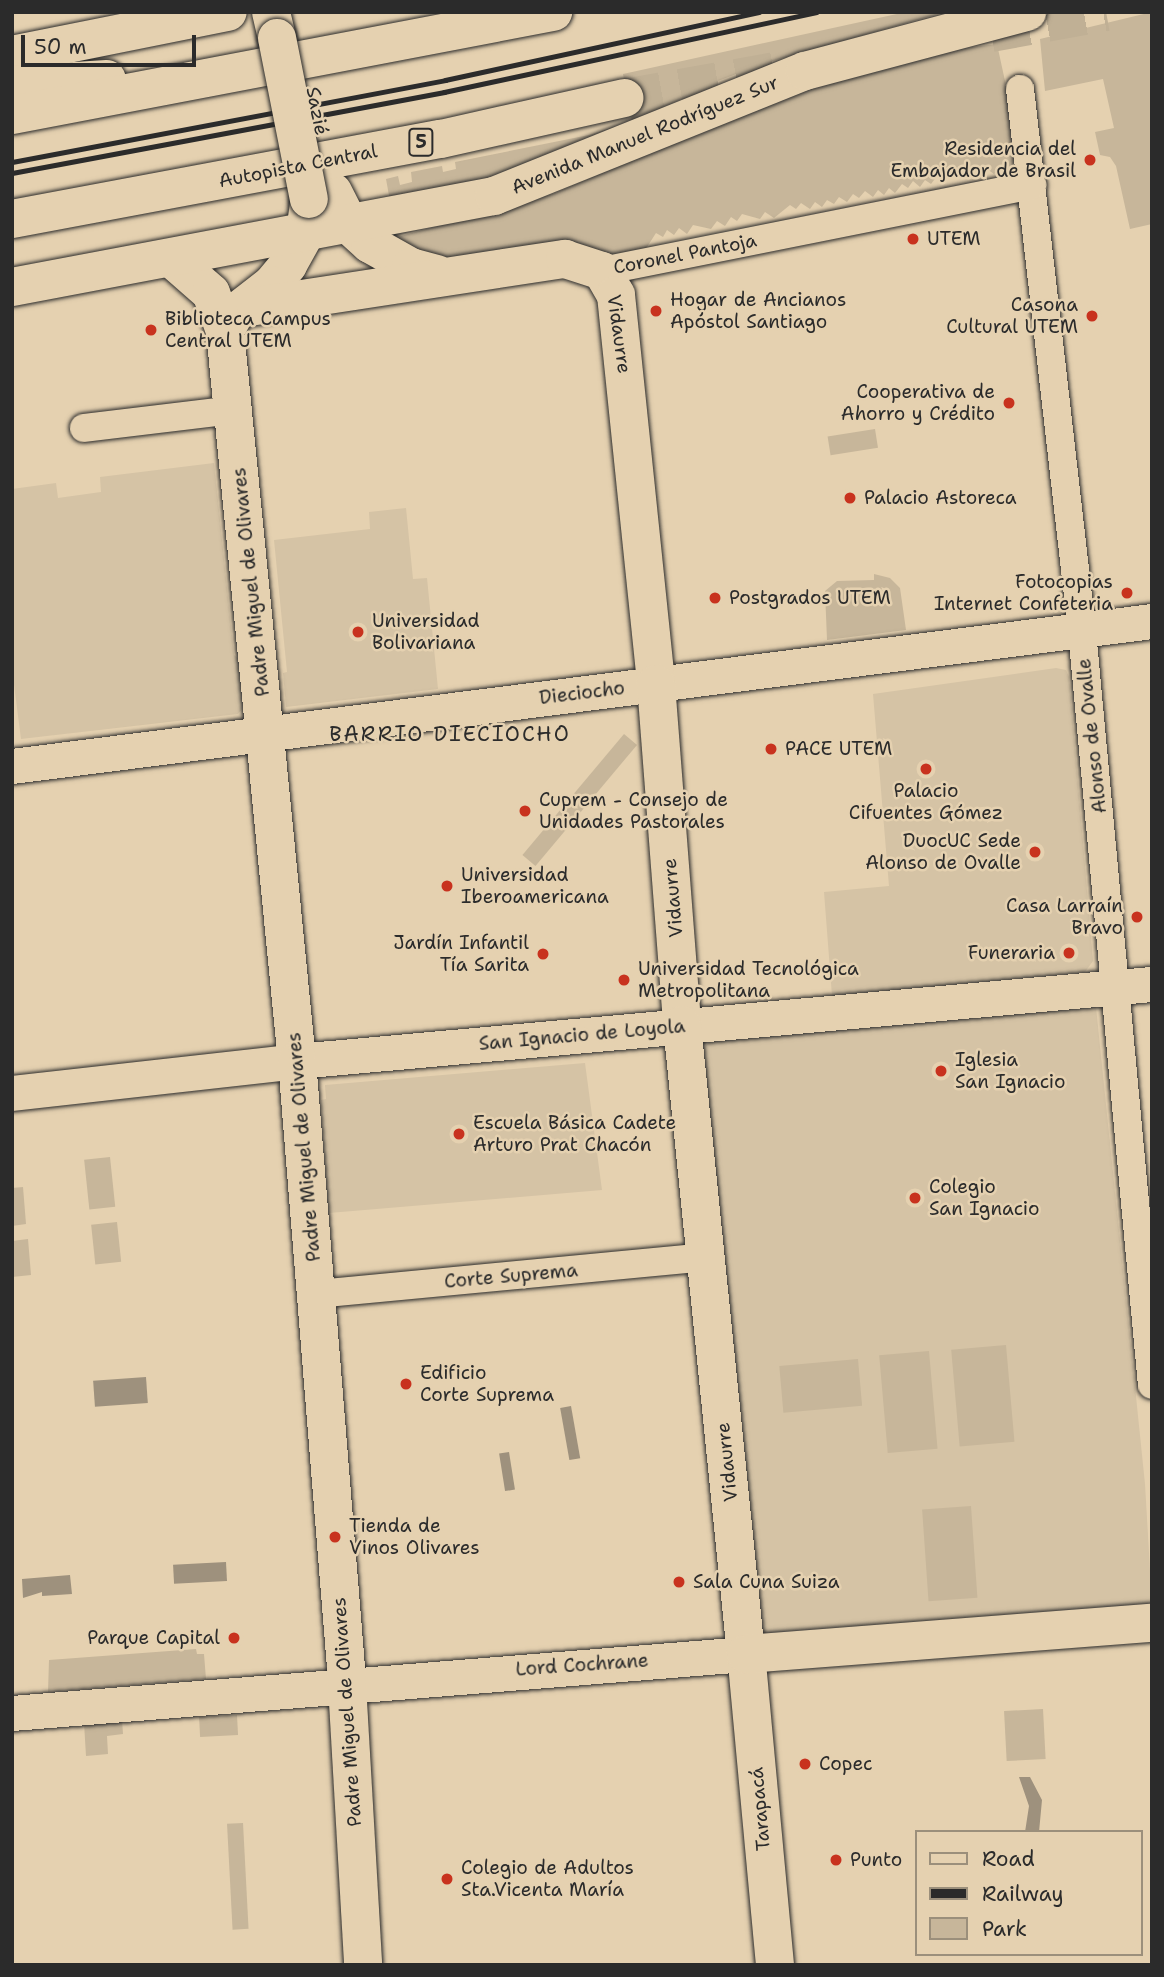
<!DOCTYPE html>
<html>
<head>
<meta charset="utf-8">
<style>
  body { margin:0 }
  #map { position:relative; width:1164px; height:1977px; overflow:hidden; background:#e5d1b0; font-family:"Shantell Sans",sans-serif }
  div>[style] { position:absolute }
  .built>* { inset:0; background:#d5c3a5 }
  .green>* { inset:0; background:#c7b69a; transform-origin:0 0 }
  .water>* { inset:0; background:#9e917d; transform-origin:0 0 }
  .motorway-tunnel>* { height:38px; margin-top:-19px; transform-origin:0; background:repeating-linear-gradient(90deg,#c0b095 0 38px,transparent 0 57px) }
  .roads { filter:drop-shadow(0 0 2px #2b2b2b) drop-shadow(0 0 2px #2b2b2b) }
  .minor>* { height:28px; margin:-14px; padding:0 14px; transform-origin:14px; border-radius:14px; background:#e5d1b0 }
  .tertiary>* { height:35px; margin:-17.5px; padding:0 17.5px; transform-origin:17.5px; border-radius:17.5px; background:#e5d1b0 }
  .secondary>* { height:38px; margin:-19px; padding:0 19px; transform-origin:19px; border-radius:19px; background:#e5d1b0 }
  .primary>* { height:38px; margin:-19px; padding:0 19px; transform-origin:19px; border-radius:19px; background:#e5d1b0 }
  .motorway>* { height:38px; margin:-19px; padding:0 19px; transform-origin:19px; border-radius:19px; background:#e5d1b0 }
  .rail>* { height:5px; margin:-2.5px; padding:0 2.5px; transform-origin:2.5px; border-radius:2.5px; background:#2b2b2b }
  .bridges { filter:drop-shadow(0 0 2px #2b2b2b) drop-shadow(0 0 2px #2b2b2b) }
  .secondary-bridge>* { height:38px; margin:-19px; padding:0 19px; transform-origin:19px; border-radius:19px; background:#e5d1b0 }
  .dots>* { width:19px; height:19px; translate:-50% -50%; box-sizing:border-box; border:4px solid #e5d1b0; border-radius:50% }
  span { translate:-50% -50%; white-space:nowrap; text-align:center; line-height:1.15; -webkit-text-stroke:5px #e5d1b0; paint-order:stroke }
  .shield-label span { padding:2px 5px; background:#e5d1b0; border:2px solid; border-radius:5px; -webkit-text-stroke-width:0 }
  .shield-label { font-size:18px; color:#2b2b2b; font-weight:700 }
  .street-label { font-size:19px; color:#2b2b2b }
  .poi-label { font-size:19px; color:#2b2b2b }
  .right { translate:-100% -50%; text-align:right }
  .left { translate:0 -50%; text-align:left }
  .neighbourhood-label { font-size:21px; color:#2b2b2b; letter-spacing:2px }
  .frame { position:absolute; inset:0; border:14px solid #2b2b2b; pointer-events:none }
  .legend { position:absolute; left:915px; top:1830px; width:228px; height:126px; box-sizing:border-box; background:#e5d1b0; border:2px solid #9b8f7b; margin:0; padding:9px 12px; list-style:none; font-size:21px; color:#2b2b2b }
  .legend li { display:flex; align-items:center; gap:14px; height:35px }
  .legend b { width:35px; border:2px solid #9b8f7b }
  .scale { position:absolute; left:21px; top:35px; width:175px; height:32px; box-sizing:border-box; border:4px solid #2b2b2b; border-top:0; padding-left:9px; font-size:21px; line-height:24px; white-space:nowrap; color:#2b2b2b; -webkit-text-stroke:5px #e5d1b0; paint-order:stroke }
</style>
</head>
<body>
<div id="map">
  <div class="built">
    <div style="clip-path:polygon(214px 463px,234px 655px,241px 660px,246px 704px,238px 714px,21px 739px,12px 669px,12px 489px,56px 483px,58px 498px,101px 492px,100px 477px)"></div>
    <div style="clip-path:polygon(406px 508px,413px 579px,427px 578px,438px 689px,286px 707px,283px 673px,287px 672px,274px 540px,370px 529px,369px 512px)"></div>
    <div style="clip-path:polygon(1056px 668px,1066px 670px,1069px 677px,1093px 961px,1085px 972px,832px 996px,824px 892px,889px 886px,873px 694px)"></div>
    <div style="clip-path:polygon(1096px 1007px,1145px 1484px,1152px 1604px,771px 1637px,758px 1629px,699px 1053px,709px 1042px)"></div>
    <div style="clip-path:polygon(585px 1063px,602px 1190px,329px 1213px,321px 1100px,326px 1099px,325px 1085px)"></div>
  </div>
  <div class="green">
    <div style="clip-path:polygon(906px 12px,945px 12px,762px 64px,718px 81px,697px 92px,633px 121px,513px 172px,390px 201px,386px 179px,398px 176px,400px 185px,412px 182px,411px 172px,442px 166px,443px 172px,456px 169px,455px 162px,589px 135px,632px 121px,623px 74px)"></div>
    <div style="clip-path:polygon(1152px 12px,1152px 224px,1130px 229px,1116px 166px,1110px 157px,1100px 155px,1095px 132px,1114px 128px,1103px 79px,1045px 91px,1040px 39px)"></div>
    <div style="clip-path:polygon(997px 44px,1013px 118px,1016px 178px,999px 179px,1005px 171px,1000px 167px,994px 174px,987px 169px,981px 176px,974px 171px,969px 178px,962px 172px,956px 178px,950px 174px,944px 181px,937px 176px,931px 184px,925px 180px,920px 187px,913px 181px,908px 188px,902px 184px,895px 193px,889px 188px,884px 195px,878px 190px,873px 197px,865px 191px,859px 198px,853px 194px,847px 202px,839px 197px,834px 204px,827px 200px,822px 207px,815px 202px,810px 209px,801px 203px,796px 209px,790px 205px,774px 218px,765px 212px,760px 219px,742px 214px,737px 221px,731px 217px,725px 226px,717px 221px,711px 229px,693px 225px,687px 234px,679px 228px,674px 235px,667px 230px,663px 237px,656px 233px,647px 247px,648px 255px,434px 261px,394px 238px,553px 194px,773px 100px,949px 50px)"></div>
    <div style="left:875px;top:429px;width:19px;height:48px;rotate:81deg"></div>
    <div style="clip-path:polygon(874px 574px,890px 578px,900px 588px,906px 630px,827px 640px,825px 591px,837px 581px,874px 580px)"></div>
    <div style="left:624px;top:734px;width:17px;height:158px;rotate:40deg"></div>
    <div style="left:110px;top:1157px;width:50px;height:26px;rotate:84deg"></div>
    <div style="clip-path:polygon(23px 1187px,26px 1224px,12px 1226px,12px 1188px)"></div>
    <div style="left:117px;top:1222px;width:40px;height:26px;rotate:84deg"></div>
    <div style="clip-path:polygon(28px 1239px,31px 1275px,12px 1277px,12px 1241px)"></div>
    <div style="left:1006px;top:1345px;width:97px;height:55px;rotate:85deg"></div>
    <div style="left:929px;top:1351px;width:98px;height:50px;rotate:85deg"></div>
    <div style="left:858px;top:1359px;width:47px;height:79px;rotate:85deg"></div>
    <div style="left:971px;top:1506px;width:92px;height:49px;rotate:86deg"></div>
    <div style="clip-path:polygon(196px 1649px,197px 1654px,204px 1654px,206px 1679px,48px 1692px,49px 1660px)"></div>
    <div style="left:1043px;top:1709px;width:50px;height:39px;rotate:87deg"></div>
    <div style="left:237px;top:1715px;width:20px;height:38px;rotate:87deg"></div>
    <div style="clip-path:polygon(122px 1719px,123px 1734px,107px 1736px,108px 1754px,86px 1756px,84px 1723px)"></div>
    <div style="left:243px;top:1823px;width:106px;height:16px;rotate:87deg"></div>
  </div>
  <div class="water">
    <div style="left:146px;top:1377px;width:26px;height:53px;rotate:86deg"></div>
    <div style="left:571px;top:1406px;width:53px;height:11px;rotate:80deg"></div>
    <div style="left:509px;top:1452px;width:38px;height:10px;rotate:81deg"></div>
    <div style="left:226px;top:1562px;width:19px;height:53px;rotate:87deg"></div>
    <div style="clip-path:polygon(70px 1575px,72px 1594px,42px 1596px,42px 1592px,23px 1598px,22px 1579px)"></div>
    <div style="clip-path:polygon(1019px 1777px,1030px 1777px,1042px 1800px,1039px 1832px,1025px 1832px,1029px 1806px)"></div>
  </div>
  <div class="motorway-tunnel">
    <div style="left:991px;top:33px;width:117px;rotate:-10.3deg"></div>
    <div style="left:624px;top:98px;width:166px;rotate:-10.1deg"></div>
  </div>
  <div class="roads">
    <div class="minor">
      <div style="left:1020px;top:89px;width:546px;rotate:83.47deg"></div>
      <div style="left:1082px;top:631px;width:757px;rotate:84.7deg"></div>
      <div style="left:602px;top:271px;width:439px;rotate:-11.3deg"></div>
      <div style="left:84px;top:428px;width:150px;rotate:-6.9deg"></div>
      <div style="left:316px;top:1294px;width:392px;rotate:-5.4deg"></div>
    </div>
    <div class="tertiary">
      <div style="left:12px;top:766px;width:1149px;rotate:-7.25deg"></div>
      <div style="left:12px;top:1093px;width:287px;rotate:-6.4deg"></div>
      <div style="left:297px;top:1061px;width:858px;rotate:-5.15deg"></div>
      <div style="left:12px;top:1713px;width:736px;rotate:-4.6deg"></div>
    </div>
    <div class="secondary">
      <div style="left:271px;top:12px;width:27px;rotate:77deg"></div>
      <div style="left:333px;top:192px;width:38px;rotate:63deg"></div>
      <div style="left:350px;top:226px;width:27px;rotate:42deg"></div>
      <div style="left:370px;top:244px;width:47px;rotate:29.3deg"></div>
      <div style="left:411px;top:267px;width:27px;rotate:15deg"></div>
      <div style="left:309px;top:204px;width:30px;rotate:98deg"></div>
      <div style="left:305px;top:234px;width:35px;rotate:119deg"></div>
      <div style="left:288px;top:265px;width:26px;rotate:130deg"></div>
      <div style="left:271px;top:285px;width:46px;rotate:142.1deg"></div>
      <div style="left:235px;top:313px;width:21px;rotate:119deg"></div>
      <div style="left:225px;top:331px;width:734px;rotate:84.37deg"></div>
      <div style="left:297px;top:1061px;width:608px;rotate:85.38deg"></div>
      <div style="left:346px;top:1667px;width:298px;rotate:86.7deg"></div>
      <div style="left:243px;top:308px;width:326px;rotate:-8.7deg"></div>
      <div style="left:565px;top:259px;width:39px;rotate:18deg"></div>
      <div style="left:602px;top:271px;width:28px;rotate:60deg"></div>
      <div style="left:616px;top:295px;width:391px;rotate:84.1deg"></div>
      <div style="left:656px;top:684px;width:342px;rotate:85.6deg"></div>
      <div style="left:682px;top:1025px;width:632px;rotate:84.19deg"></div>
    </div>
    <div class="primary">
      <div style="left:12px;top:55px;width:220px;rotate:-11.3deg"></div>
      <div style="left:171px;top:258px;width:53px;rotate:41.2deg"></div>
      <div style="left:211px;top:293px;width:40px;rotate:69.8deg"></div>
      <div style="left:12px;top:287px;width:491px;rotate:-10.7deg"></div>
      <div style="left:494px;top:196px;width:335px;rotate:-21.9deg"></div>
      <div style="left:805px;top:71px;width:230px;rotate:-14.9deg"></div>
      <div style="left:775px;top:1965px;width:312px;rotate:-95.3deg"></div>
      <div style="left:746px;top:1654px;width:407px;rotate:-4.4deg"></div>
    </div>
    <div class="motorway">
      <div style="left:12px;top:85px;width:95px;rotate:-3.6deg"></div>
      <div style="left:12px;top:115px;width:551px;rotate:-10.78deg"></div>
      <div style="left:12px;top:219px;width:436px;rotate:-10.6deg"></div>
      <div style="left:441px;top:139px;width:188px;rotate:-12.6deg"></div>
    </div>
  </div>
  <div class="rail">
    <div style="left:12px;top:162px;width:441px;rotate:-10.7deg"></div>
    <div style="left:445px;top:80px;width:321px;rotate:-12.2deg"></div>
    <div style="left:12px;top:173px;width:440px;rotate:-10.6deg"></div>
    <div style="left:444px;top:92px;width:381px;rotate:-12.1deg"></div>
  </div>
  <div class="bridges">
    <div class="secondary-bridge">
      <div style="left:277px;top:38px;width:164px;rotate:78.8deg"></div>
    </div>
  </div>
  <div class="dots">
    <div style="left:1090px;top:160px;background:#c8321e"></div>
    <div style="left:913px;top:239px;background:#c8321e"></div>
    <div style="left:656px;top:311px;background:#c8321e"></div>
    <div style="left:1092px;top:316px;background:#c8321e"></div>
    <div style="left:151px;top:330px;background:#c8321e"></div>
    <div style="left:1009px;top:403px;background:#c8321e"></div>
    <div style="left:850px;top:498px;background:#c8321e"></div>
    <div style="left:1127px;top:593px;background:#c8321e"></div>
    <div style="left:715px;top:598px;background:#c8321e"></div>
    <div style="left:358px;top:632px;background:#c8321e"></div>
    <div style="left:771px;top:749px;background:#c8321e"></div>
    <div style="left:926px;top:769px;background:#c8321e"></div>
    <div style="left:525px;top:811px;background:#c8321e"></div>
    <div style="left:1035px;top:852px;background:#c8321e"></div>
    <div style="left:447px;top:886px;background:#c8321e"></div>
    <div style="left:1137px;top:917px;background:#c8321e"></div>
    <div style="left:1069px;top:953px;background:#c8321e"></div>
    <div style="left:543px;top:954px;background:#c8321e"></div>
    <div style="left:624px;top:980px;background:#c8321e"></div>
    <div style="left:941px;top:1071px;background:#c8321e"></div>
    <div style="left:459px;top:1134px;background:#c8321e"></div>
    <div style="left:915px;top:1198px;background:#c8321e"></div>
    <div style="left:406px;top:1384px;background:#c8321e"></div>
    <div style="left:335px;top:1537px;background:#c8321e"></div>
    <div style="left:679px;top:1582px;background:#c8321e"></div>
    <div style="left:234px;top:1638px;background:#c8321e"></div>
    <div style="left:805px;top:1764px;background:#c8321e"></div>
    <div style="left:836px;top:1860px;background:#c8321e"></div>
    <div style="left:447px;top:1879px;background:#c8321e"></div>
  </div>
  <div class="shield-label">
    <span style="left:421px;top:142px">5</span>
  </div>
  <div class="street-label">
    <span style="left:317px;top:111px;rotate:79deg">Sazié</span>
    <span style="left:645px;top:135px;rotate:-22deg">Avenida Manuel Rodríguez Sur</span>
    <span style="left:298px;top:166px;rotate:-11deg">Autopista Central</span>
    <span style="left:685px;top:254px;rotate:-11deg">Coronel Pantoja</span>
    <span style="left:619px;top:334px;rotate:82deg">Vidaurre</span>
    <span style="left:251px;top:582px;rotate:-96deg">Padre Miguel de Olivares</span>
    <span style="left:582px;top:693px;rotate:-7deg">Dieciocho</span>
    <span style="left:1092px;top:736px;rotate:-96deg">Alonso de Ovalle</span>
    <span style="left:673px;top:898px;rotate:-95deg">Vidaurre</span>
    <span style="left:582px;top:1035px;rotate:-5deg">San Ignacio de Loyola</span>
    <span style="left:304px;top:1147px;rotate:-95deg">Padre Miguel de Olivares</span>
    <span style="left:511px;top:1276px;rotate:-5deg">Corte Suprema</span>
    <span style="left:727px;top:1462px;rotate:-96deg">Vidaurre</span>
    <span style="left:582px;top:1665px;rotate:-4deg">Lord Cochrane</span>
    <span style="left:347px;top:1712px;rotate:-94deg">Padre Miguel de Olivares</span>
    <span style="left:760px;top:1809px;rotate:-95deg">Tarapacá</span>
  </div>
  <div class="poi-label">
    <span class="right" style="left:1076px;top:160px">Residencia del<br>Embajador de Brasil</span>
    <span class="left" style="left:927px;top:239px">UTEM</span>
    <span class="left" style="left:670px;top:311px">Hogar de Ancianos<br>Apóstol Santiago</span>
    <span class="right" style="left:1078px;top:316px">Casona<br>Cultural UTEM</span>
    <span class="left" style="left:165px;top:330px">Biblioteca Campus<br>Central UTEM</span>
    <span class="right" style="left:995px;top:403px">Cooperativa de<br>Ahorro y Crédito</span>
    <span class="left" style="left:864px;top:498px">Palacio Astoreca</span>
    <span class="right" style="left:1113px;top:593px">Fotocopias<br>Internet Confeteria</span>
    <span class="left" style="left:729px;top:598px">Postgrados UTEM</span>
    <span class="left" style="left:372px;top:632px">Universidad<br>Bolivariana</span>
    <span class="left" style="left:785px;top:749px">PACE UTEM</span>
    <span style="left:926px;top:802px">Palacio<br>Cifuentes Gómez</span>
    <span class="left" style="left:539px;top:811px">Cuprem - Consejo de<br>Unidades Pastorales</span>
    <span class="right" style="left:1021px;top:852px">DuocUC Sede<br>Alonso de Ovalle</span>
    <span class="left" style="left:461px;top:886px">Universidad<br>Iberoamericana</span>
    <span class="right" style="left:1123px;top:917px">Casa Larraín<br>Bravo</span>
    <span class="right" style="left:529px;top:954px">Jardín Infantil<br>Tía Sarita</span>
    <span class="right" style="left:1055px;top:953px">Funeraria</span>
    <span class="left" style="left:638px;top:980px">Universidad Tecnológica<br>Metropolitana</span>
    <span class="left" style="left:955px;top:1071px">Iglesia<br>San Ignacio</span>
    <span class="left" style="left:473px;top:1134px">Escuela Básica Cadete<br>Arturo Prat Chacón</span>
    <span class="left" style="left:929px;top:1198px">Colegio<br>San Ignacio</span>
    <span class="left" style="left:420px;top:1384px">Edificio<br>Corte Suprema</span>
    <span class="left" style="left:349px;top:1537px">Tienda de<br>Vinos Olivares</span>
    <span class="left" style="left:693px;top:1582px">Sala Cuna Suiza</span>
    <span class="right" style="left:220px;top:1638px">Parque Capital</span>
    <span class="left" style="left:819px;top:1764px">Copec</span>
    <span class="left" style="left:850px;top:1860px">Punto</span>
    <span class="left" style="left:461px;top:1879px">Colegio de Adultos<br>Sta.Vicenta María</span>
  </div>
  <div class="neighbourhood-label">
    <span style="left:450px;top:734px">BARRIO DIECIOCHO</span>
  </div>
  <div class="frame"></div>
  <ul class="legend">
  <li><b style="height:9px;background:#e5d1b0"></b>Road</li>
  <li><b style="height:9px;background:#2b2b2b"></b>Railway</li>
  <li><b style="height:19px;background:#c7b69a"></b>Park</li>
  </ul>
  <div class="scale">50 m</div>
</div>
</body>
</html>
